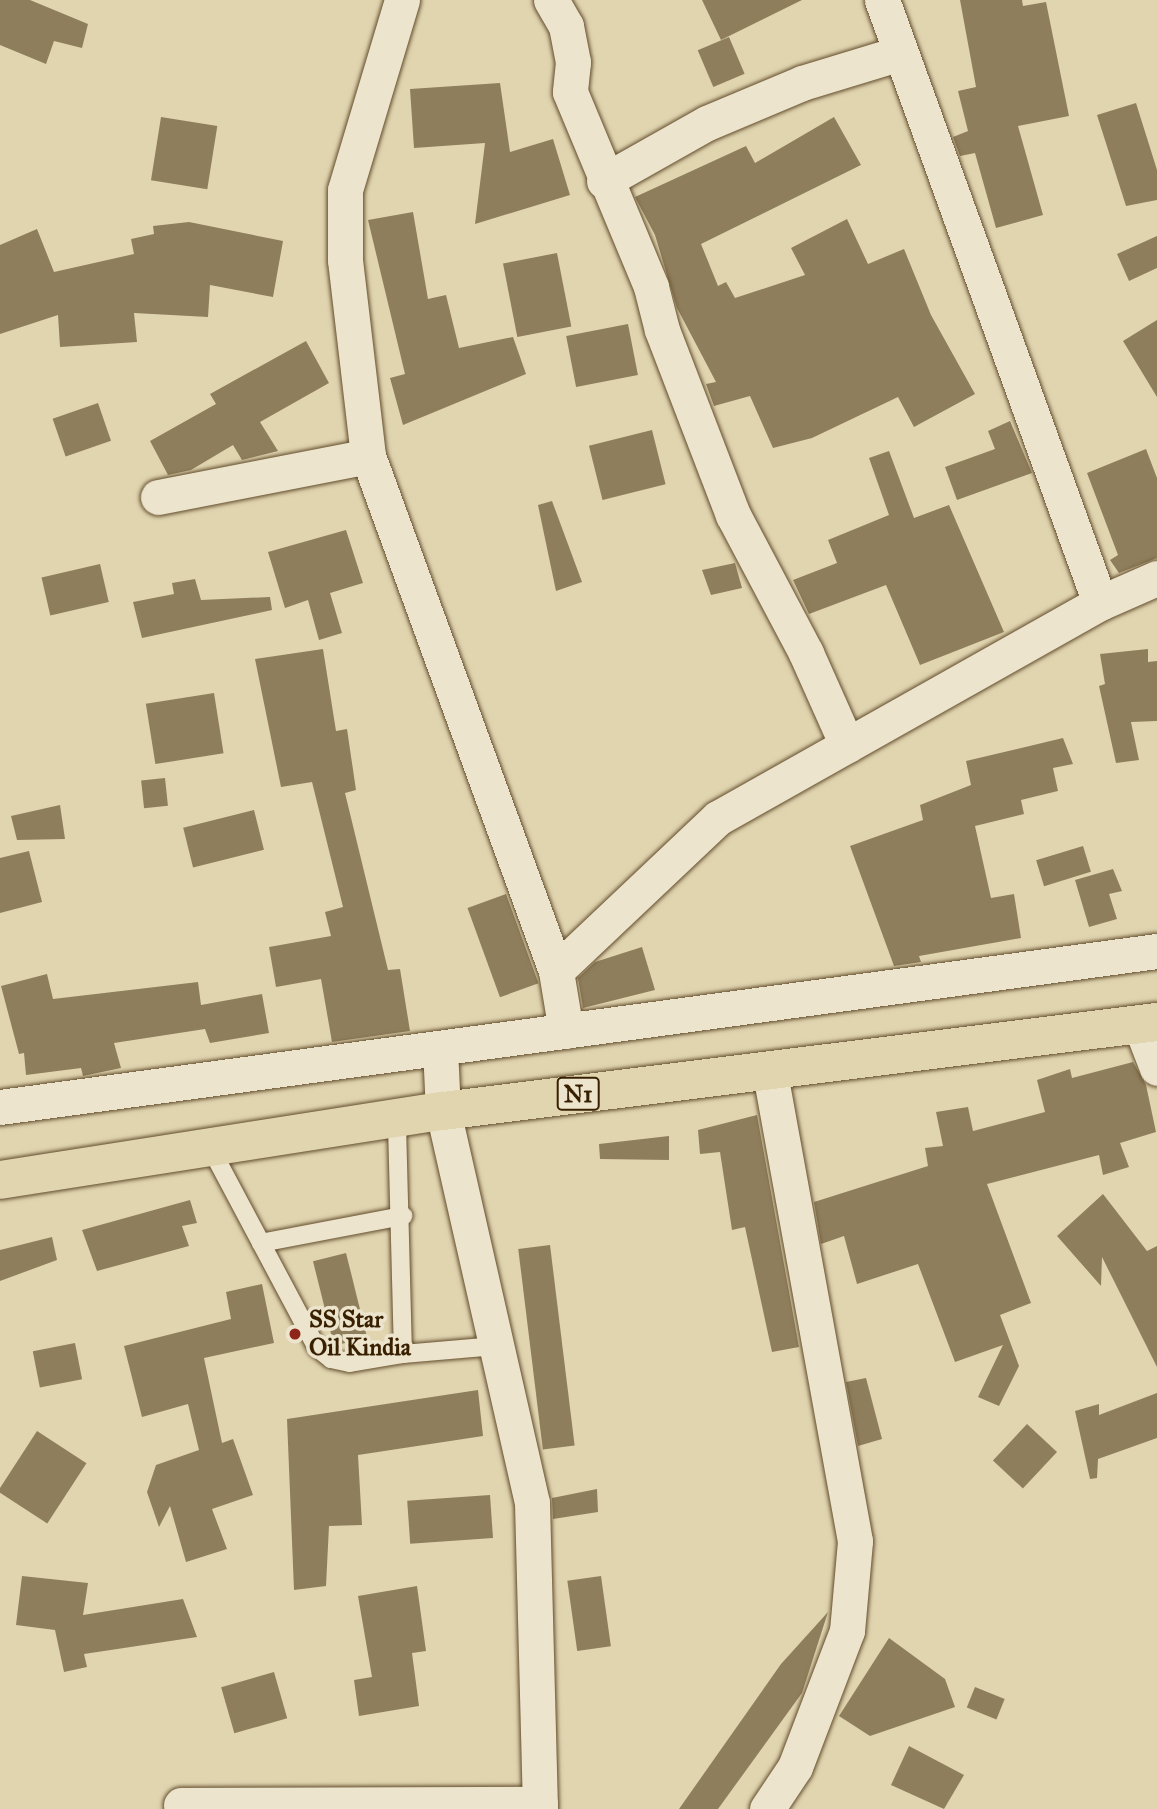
<!DOCTYPE html>
<html>
<head>
<meta charset="utf-8">
<style>
  body { margin:0 }
  #map { position:relative; width:1157px; height:1809px; overflow:hidden; background:#e1d5b0; font-family:"IM FELL Great Primer",serif }
  div>[style] { position:absolute }
  .building>* { inset:0; background:#8f7e5c; transform-origin:0 0 }
  .roads { filter:drop-shadow(0 0 2px #624c2c) drop-shadow(0 0 2px #624c2c) }
  .lane>* { height:18px; margin:-9px; padding:0 9px; transform-origin:9px; border-radius:9px; background:#ece4cc }
  .street>* { height:35px; margin:-17.5px; padding:0 17.5px; transform-origin:17.5px; border-radius:17.5px; background:#ece4cc }
  .highway>* { height:38px; margin:-19px; padding:0 19px; transform-origin:19px; border-radius:19px; background:#e1d5b0 }
  .dots>* { width:19px; height:19px; translate:-50% -50%; box-sizing:border-box; border:4px solid #ece4cc; border-radius:50% }
  span { translate:-50% -50%; white-space:nowrap; text-align:center; line-height:1.15; -webkit-text-stroke:7px #ece4cc; paint-order:stroke }
  .shield-label span { padding:2px 5px; background:#ece4cc; border:2px solid; border-radius:5px; -webkit-text-stroke-width:0 }
  .shield-label { font-size:23px; color:#371f00; font-weight:700 }
  .poi-label { font-size:24px; color:#371f00; font-weight:700 }
  .left { translate:0 -50%; text-align:left }
</style>
</head>
<body>
<div id="map">
  <div class="building">
    <div style="clip-path:polygon(0 0,30px 0,88px 24px,82px 48px,54px 41px,46px 64px,0 45px)"></div>
    <div style="clip-path:polygon(702px 0,802px 0,721px 40px)"></div>
    <div style="clip-path:polygon(960px 0,1022px 0,1023px 6px,1046px 2px,1069px 116px,1018px 126px,1043px 215px,996px 228px,975px 153px,960px 156px,953px 137px,968px 131px,958px 91px,976px 87px)"></div>
    <div style="left:729px;top:37px;width:40px;height:34px;rotate:67deg"></div>
    <div style="clip-path:polygon(500px 83px,510px 152px,553px 139px,570px 195px,475px 224px,485px 143px,414px 148px,410px 89px)"></div>
    <div style="clip-path:polygon(1136px 103px,1157px 170px,1157px 200px,1126px 206px,1097px 115px)"></div>
    <div style="left:161px;top:117px;width:57px;height:64px;rotate:9deg"></div>
    <div style="clip-path:polygon(834px 117px,861px 165px,701px 244px,718px 286px,726px 282px,735px 298px,805px 275px,791px 248px,847px 219px,868px 264px,904px 249px,931px 315px,975px 394px,914px 427px,898px 397px,812px 438px,773px 448px,750px 396px,714px 406px,706px 384px,716px 382px,677px 308px,655px 235px,635px 197px,746px 146px,755px 163px)"></div>
    <div style="clip-path:polygon(413px 212px,428px 299px,446px 295px,459px 348px,513px 337px,526px 374px,403px 425px,390px 378px,405px 374px,368px 220px)"></div>
    <div style="clip-path:polygon(189px 222px,283px 241px,273px 297px,210px 285px,208px 317px,134px 313px,137px 342px,60px 347px,58px 315px,0 334px,0 245px,37px 229px,54px 272px,134px 254px,131px 239px,154px 234px,153px 226px)"></div>
    <div style="clip-path:polygon(1157px 236px,1157px 268px,1129px 281px,1117px 254px)"></div>
    <div style="left:557px;top:253px;width:75px;height:55px;rotate:79deg"></div>
    <div style="clip-path:polygon(1157px 320px,1157px 397px,1123px 341px)"></div>
    <div style="left:628px;top:324px;width:52px;height:63px;rotate:79deg"></div>
    <div style="clip-path:polygon(306px 341px,329px 383px,260px 422px,278px 451px,242px 460px,233px 445px,191px 470px,168px 475px,150px 441px,216px 404px,210px 394px)"></div>
    <div style="left:98px;top:403px;width:40px;height:48px;rotate:71deg"></div>
    <div style="clip-path:polygon(1010px 421px,1032px 473px,957px 500px,945px 467px,995px 449px,988px 431px)"></div>
    <div style="left:652px;top:430px;width:56px;height:65px;rotate:76deg"></div>
    <div style="clip-path:polygon(1146px 449px,1157px 478px,1157px 558px,1119px 573px,1110px 560px,1118px 555px,1087px 473px)"></div>
    <div style="clip-path:polygon(889px 451px,914px 518px,949px 505px,1004px 632px,920px 665px,886px 585px,809px 614px,793px 580px,837px 563px,828px 540px,889px 515px,869px 458px)"></div>
    <div style="clip-path:polygon(552px 501px,582px 582px,556px 591px,538px 505px)"></div>
    <div style="clip-path:polygon(346px 530px,363px 583px,330px 593px,342px 633px,319px 640px,308px 600px,285px 608px,268px 552px)"></div>
    <div style="clip-path:polygon(735px 563px,742px 588px,711px 595px,702px 570px)"></div>
    <div style="left:100px;top:564px;width:39px;height:60px;rotate:77deg"></div>
    <div style="clip-path:polygon(195px 579px,201px 600px,270px 597px,272px 610px,142px 638px,133px 602px,174px 594px,172px 583px)"></div>
    <div style="clip-path:polygon(323px 649px,336px 731px,347px 729px,356px 790px,345px 793px,388px 970px,400px 969px,410px 1031px,332px 1042px,321px 979px,276px 987px,269px 947px,331px 936px,325px 912px,343px 907px,312px 782px,281px 787px,255px 659px)"></div>
    <div style="clip-path:polygon(1148px 649px,1148px 662px,1157px 661px,1157px 721px,1131px 722px,1139px 760px,1116px 763px,1099px 686px,1105px 684px,1100px 654px)"></div>
    <div style="left:214px;top:693px;width:61px;height:69px;rotate:81deg"></div>
    <div style="clip-path:polygon(1063px 738px,1073px 764px,1053px 768px,1058px 791px,1021px 800px,1024px 814px,975px 826px,991px 898px,1014px 894px,1021px 938px,919px 956px,921px 962px,894px 966px,850px 846px,923px 820px,920px 805px,971px 785px,966px 761px)"></div>
    <div style="left:165px;top:778px;width:28px;height:24px;rotate:84deg"></div>
    <div style="clip-path:polygon(60px 805px,65px 839px,17px 840px,11px 816px)"></div>
    <div style="left:254px;top:810px;width:41px;height:73px;rotate:76deg"></div>
    <div style="left:1083px;top:846px;width:27px;height:49px;rotate:73deg"></div>
    <div style="clip-path:polygon(29px 851px,42px 902px,0 913px,0 858px)"></div>
    <div style="clip-path:polygon(1113px 869px,1122px 891px,1109px 894px,1117px 919px,1089px 927px,1075px 880px)"></div>
    <div style="left:506px;top:894px;width:95px;height:41px;rotate:70deg"></div>
    <div style="clip-path:polygon(642px 947px,655px 990px,583px 1008px,578px 978px,595px 962px)"></div>
    <div style="clip-path:polygon(47px 974px,53px 999px,198px 982px,201px 1005px,262px 994px,269px 1033px,210px 1043px,205px 1029px,114px 1043px,121px 1068px,83px 1076px,81px 1068px,26px 1075px,24px 1053px,19px 1054px,1px 986px)"></div>
    <div style="clip-path:polygon(1133px 1062px,1146px 1085px,1156px 1132px,1120px 1143px,1129px 1167px,1103px 1175px,1099px 1155px,987px 1184px,1031px 1303px,1000px 1315px,1019px 1366px,999px 1406px,978px 1397px,1003px 1345px,955px 1362px,918px 1264px,857px 1284px,844px 1236px,821px 1244px,814px 1202px,928px 1166px,925px 1148px,943px 1146px,936px 1112px,968px 1107px,973px 1131px,1045px 1112px,1037px 1080px,1070px 1069px,1072px 1078px)"></div>
    <div style="clip-path:polygon(757px 1115px,799px 1347px,772px 1352px,745px 1227px,732px 1230px,720px 1152px,700px 1154px,698px 1130px)"></div>
    <div style="clip-path:polygon(669px 1136px,669px 1160px,600px 1159px,599px 1144px)"></div>
    <div style="clip-path:polygon(1103px 1194px,1147px 1251px,1157px 1246px,1157px 1367px,1102px 1257px,1101px 1286px,1057px 1236px)"></div>
    <div style="clip-path:polygon(190px 1200px,197px 1223px,182px 1226px,189px 1246px,97px 1271px,82px 1230px)"></div>
    <div style="clip-path:polygon(52px 1237px,57px 1260px,0 1281px,0 1250px)"></div>
    <div style="left:550px;top:1245px;width:202px;height:32px;rotate:83deg"></div>
    <div style="left:346px;top:1253px;width:87px;height:34px;rotate:76deg"></div>
    <div style="clip-path:polygon(262px 1284px,274px 1343px,204px 1358px,222px 1443px,233px 1439px,253px 1495px,212px 1509px,227px 1549px,186px 1562px,170px 1506px,159px 1527px,147px 1492px,156px 1465px,199px 1450px,188px 1404px,142px 1417px,124px 1346px,231px 1319px,226px 1292px)"></div>
    <div style="left:75px;top:1343px;width:37px;height:43px;rotate:79deg"></div>
    <div style="clip-path:polygon(866px 1378px,882px 1439px,858px 1446px,846px 1382px)"></div>
    <div style="clip-path:polygon(478px 1390px,483px 1436px,358px 1455px,362px 1525px,329px 1526px,326px 1586px,294px 1590px,287px 1419px)"></div>
    <div style="clip-path:polygon(1157px 1393px,1157px 1438px,1098px 1459px,1097px 1478px,1090px 1479px,1075px 1411px,1099px 1404px,1099px 1415px)"></div>
    <div style="left:1027px;top:1424px;width:41px;height:50px;rotate:43deg"></div>
    <div style="left:37px;top:1431px;width:59px;height:72px;rotate:33deg"></div>
    <div style="clip-path:polygon(597px 1489px,598px 1512px,553px 1519px,552px 1498px)"></div>
    <div style="left:490px;top:1495px;width:43px;height:83px;rotate:86deg"></div>
    <div style="clip-path:polygon(22px 1576px,88px 1583px,83px 1615px,183px 1599px,197px 1637px,84px 1654px,87px 1667px,64px 1672px,55px 1630px,16px 1625px)"></div>
    <div style="left:601px;top:1576px;width:71px;height:34px;rotate:82deg"></div>
    <div style="clip-path:polygon(417px 1586px,426px 1651px,412px 1653px,419px 1706px,359px 1716px,354px 1680px,372px 1677px,358px 1596px)"></div>
    <div style="clip-path:polygon(828px 1612px,802px 1693px,718px 1809px,679px 1809px,781px 1664px)"></div>
    <div style="clip-path:polygon(889px 1638px,945px 1679px,955px 1707px,870px 1736px,839px 1716px)"></div>
    <div style="left:274px;top:1672px;width:48px;height:55px;rotate:74deg"></div>
    <div style="left:975px;top:1687px;width:32px;height:22px;rotate:22deg"></div>
    <div style="clip-path:polygon(909px 1746px,964px 1775px,944px 1809px,891px 1785px)"></div>
  </div>
  <div class="roads">
    <div class="lane">
      <div style="left:210px;top:1147px;width:228px;rotate:62deg"></div>
      <div style="left:317px;top:1348px;width:18px;rotate:38deg"></div>
      <div style="left:331px;top:1359px;width:19px;rotate:12deg"></div>
      <div style="left:350px;top:1363px;width:54px;rotate:-9.6deg"></div>
      <div style="left:403px;top:1354px;width:236px;rotate:-91.5deg"></div>
      <div style="left:261px;top:1243px;width:145px;rotate:-10.8deg"></div>
      <div style="left:403px;top:1354px;width:93px;rotate:-4.9deg"></div>
    </div>
    <div class="street">
      <div style="left:402px;top:0;width:198px;rotate:106.7deg"></div>
      <div style="left:345px;top:190px;width:70px;rotate:90deg"></div>
      <div style="left:345px;top:260px;width:197px;rotate:83.3deg"></div>
      <div style="left:368px;top:456px;width:548px;rotate:69.95deg"></div>
      <div style="left:551px;top:0;width:30px;rotate:60deg"></div>
      <div style="left:566px;top:26px;width:37px;rotate:79deg"></div>
      <div style="left:573px;top:62px;width:30px;rotate:96deg"></div>
      <div style="left:570px;top:92px;width:211px;rotate:67.4deg"></div>
      <div style="left:651px;top:287px;width:44px;rotate:75.7deg"></div>
      <div style="left:662px;top:330px;width:198px;rotate:69deg"></div>
      <div style="left:733px;top:515px;width:156px;rotate:62.1deg"></div>
      <div style="left:806px;top:653px;width:101px;rotate:66deg"></div>
      <div style="left:882px;top:0;width:641px;rotate:70.12deg"></div>
      <div style="left:604px;top:181px;width:118px;rotate:-29.4deg"></div>
      <div style="left:707px;top:123px;width:103px;rotate:-22.8deg"></div>
      <div style="left:802px;top:83px;width:103px;rotate:-16.9deg"></div>
      <div style="left:158px;top:497px;width:214px;rotate:-11deg"></div>
      <div style="left:1140px;top:1024px;width:47px;rotate:68.9deg"></div>
      <div style="left:566px;top:1031px;width:61px;rotate:-99.5deg"></div>
      <div style="left:556px;top:971px;width:223px;rotate:-43.4deg"></div>
      <div style="left:718px;top:818px;width:438px;rotate:-29.4deg"></div>
      <div style="left:1100px;top:603px;width:62px;rotate:-23.7deg"></div>
      <div style="left:440px;top:1048px;width:63px;rotate:87.3deg"></div>
      <div style="left:443px;top:1111px;width:402px;rotate:77.2deg"></div>
      <div style="left:532px;top:1503px;width:306px;rotate:88.5deg"></div>
      <div style="left:0;top:1107px;width:1167px;rotate:-7.68deg"></div>
      <div style="left:181px;top:1805px;width:359px;rotate:-0.2deg"></div>
      <div style="left:767px;top:1809px;width:50px;rotate:-56.3deg"></div>
      <div style="left:795px;top:1767px;width:146px;rotate:-69.1deg"></div>
      <div style="left:847px;top:1631px;width:90px;rotate:-84.9deg"></div>
      <div style="left:855px;top:1541px;width:479px;rotate:-100.3deg"></div>
    </div>
    <div class="highway">
      <div style="left:0;top:1180px;width:448px;rotate:-8.9deg"></div>
      <div style="left:443px;top:1111px;width:720px;rotate:-7.11deg"></div>
    </div>
  </div>
  <div class="dots">
    <div style="left:295px;top:1334px;background:#8f2418"></div>
  </div>
  <div class="shield-label">
    <span style="left:578px;top:1094px">N1</span>
  </div>
  <div class="poi-label">
    <span class="left" style="left:309px;top:1334px">SS Star<br>Oil Kindia</span>
  </div>
</div>
</body>
</html>
